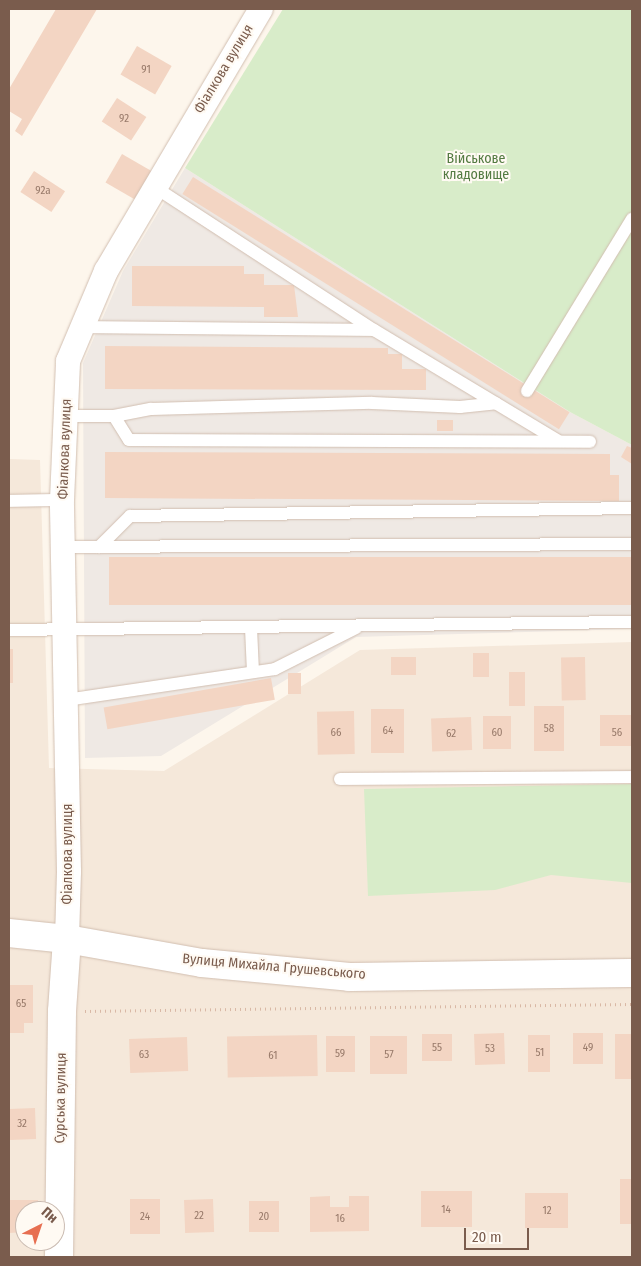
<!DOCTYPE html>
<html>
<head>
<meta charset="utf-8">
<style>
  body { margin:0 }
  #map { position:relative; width:641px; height:1266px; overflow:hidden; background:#fdf6ec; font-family:"Fira Sans Condensed",sans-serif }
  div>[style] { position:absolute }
  .residential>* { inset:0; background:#f5e8da }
  .industrial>* { inset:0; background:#efe9e4 }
  .green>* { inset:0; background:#d8ecc9 }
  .building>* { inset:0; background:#f3d5c3; transform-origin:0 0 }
  .path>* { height:3px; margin-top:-1.5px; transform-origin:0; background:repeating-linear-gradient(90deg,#d9b8a5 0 1px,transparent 0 5px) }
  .roads { filter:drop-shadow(0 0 1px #d1beb0) drop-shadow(0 0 1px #d1beb0) }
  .service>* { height:12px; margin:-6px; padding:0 6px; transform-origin:6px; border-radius:6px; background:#fff }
  .minor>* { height:24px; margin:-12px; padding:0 12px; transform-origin:12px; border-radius:12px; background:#fff }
  .tertiary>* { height:28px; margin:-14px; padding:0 14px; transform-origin:14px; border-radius:14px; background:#fff }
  span { translate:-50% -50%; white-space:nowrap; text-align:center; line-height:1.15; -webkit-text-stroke:4px #fffaf3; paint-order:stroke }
  .number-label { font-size:11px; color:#987a6a }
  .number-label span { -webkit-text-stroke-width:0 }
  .street-label { font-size:14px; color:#7a5c4d }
  .park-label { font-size:14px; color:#537a41 }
  .frame { position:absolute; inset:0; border:10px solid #7a5c4d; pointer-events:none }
  .north { position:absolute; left:15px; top:1201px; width:50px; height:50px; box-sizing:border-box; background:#fffaf3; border:1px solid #cabbb1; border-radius:50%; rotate:41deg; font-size:14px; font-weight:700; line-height:20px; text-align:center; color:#7a5c4d }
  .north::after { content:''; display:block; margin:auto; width:18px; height:22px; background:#e76f51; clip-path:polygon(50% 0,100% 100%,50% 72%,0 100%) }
  .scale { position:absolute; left:464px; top:1228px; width:65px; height:22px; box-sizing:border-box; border:2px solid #7a5c4d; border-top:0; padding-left:6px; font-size:15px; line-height:18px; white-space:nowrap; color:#7a5c4d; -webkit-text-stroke:4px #fffaf3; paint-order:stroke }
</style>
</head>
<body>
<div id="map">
  <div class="residential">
    <div style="clip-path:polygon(evenodd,9px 459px,40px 460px,49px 768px,164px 771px,360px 650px,632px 642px,632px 1257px,9px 1257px,9px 459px,25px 1211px,55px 1211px,55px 1241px,25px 1241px,25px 1211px)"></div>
  </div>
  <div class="industrial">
    <div style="clip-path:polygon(185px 168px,570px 412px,632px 445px,632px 629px,356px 637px,161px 756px,85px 758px,83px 363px,123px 271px)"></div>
  </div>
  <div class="green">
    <div style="clip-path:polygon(283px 9px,632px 9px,632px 445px,570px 412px,185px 168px)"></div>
    <div style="clip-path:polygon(632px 784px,632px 883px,551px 875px,495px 890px,368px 896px,364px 789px)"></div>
  </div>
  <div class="building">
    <div style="clip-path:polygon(56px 9px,97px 9px,22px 136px,15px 131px,22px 119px,9px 111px,9px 89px)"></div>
    <div style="left:137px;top:46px;width:40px;height:33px;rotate:30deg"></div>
    <div style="left:117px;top:98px;width:35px;height:28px;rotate:33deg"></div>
    <div style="left:122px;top:154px;width:34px;height:33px;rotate:30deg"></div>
    <div style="left:34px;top:171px;width:37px;height:25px;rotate:33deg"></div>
    <div style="left:193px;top:177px;width:444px;height:20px;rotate:32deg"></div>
    <div style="clip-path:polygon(132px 266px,244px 266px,244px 274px,264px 274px,264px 285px,294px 285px,298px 317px,264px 317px,264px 307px,132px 306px)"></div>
    <div style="clip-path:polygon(105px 346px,388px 348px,388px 354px,402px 354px,402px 369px,426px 369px,426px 390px,105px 389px)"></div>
    <div style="left:437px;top:420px;width:16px;height:11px"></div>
    <div style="clip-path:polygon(627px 446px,632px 448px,632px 464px,621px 457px)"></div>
    <div style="clip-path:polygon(105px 452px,610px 454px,610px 475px,619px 475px,619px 501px,105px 498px)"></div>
    <div style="left:632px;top:557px;width:48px;height:523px;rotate:90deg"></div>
    <div style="left:9px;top:649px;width:4px;height:34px"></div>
    <div style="left:473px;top:653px;width:16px;height:24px"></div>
    <div style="left:416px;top:657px;width:18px;height:25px;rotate:90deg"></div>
    <div style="left:585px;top:657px;width:43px;height:24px;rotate:89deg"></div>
    <div style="left:509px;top:672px;width:16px;height:34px"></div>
    <div style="left:301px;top:673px;width:21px;height:13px;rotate:90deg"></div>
    <div style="left:271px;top:678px;width:22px;height:170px;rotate:80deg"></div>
    <div style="left:534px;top:706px;width:30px;height:45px"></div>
    <div style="left:404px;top:709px;width:44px;height:33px;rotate:90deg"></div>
    <div style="left:354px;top:711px;width:43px;height:37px;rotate:89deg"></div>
    <div style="left:632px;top:715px;width:31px;height:32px;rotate:90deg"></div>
    <div style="left:483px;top:716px;width:28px;height:33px"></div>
    <div style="left:471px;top:717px;width:33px;height:40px;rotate:88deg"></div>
    <div style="clip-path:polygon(9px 985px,33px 985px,33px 1023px,24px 1023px,24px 1033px,9px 1033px)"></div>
    <div style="left:504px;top:1033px;width:31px;height:30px;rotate:88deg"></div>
    <div style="left:573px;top:1033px;width:30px;height:31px"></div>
    <div style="left:452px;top:1034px;width:27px;height:30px;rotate:90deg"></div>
    <div style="left:615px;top:1034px;width:17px;height:45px"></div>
    <div style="left:317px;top:1035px;width:41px;height:90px;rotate:89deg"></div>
    <div style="left:528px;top:1035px;width:22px;height:37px"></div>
    <div style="left:326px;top:1036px;width:29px;height:36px"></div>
    <div style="left:370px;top:1036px;width:37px;height:38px"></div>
    <div style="left:187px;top:1037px;width:34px;height:58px;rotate:88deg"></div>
    <div style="left:35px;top:1108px;width:31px;height:26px;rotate:88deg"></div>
    <div style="left:620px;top:1179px;width:12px;height:45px"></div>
    <div style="left:472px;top:1191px;width:36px;height:51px;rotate:90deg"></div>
    <div style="left:568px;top:1193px;width:35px;height:43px;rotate:90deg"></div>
    <div style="clip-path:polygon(330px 1196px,330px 1207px,349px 1207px,349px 1196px,369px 1196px,369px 1231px,310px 1232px,310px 1197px)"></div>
    <div style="left:160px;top:1199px;width:35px;height:30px;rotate:90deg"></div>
    <div style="left:213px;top:1199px;width:33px;height:29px;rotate:88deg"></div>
    <div style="clip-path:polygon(9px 1200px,38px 1200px,38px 1211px,25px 1211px,25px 1232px,9px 1233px)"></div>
    <div style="left:279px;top:1201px;width:31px;height:30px;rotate:90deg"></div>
  </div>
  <div class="path">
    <div style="left:85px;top:1011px;width:547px;rotate:-0.73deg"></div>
  </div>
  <div class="roads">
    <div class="service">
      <div style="left:153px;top:186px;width:264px;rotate:33.1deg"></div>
      <div style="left:374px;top:330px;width:214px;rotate:31deg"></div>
      <div style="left:81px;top:327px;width:292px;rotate:0.6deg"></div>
      <div style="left:527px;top:391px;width:202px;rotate:-58.6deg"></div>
      <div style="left:66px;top:416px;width:48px"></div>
      <div style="left:114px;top:416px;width:28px;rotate:58deg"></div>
      <div style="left:129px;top:440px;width:461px;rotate:0.2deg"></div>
      <div style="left:114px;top:416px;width:38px;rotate:-11deg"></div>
      <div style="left:151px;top:409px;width:221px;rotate:-1.6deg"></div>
      <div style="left:372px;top:403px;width:88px;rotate:2.6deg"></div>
      <div style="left:460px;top:407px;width:36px;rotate:-6deg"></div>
      <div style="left:9px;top:501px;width:53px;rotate:-1.1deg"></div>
      <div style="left:65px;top:547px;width:567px;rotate:-0.3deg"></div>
      <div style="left:99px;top:547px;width:44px;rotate:-45deg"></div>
      <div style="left:130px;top:516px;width:502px;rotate:-0.91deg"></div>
      <div style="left:251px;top:628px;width:44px;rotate:87.4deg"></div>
      <div style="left:9px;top:630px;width:623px;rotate:-0.74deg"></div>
      <div style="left:66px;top:700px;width:211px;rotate:-8.4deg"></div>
      <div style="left:275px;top:669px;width:91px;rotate:-26.8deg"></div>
      <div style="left:340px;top:779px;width:292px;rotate:-0.4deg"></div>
    </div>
    <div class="minor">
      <div style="left:67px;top:939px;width:67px;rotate:-88.3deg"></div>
      <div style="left:69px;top:872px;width:372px;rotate:-91.1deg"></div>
      <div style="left:62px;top:500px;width:139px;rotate:-87.5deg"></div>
      <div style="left:68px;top:361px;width:98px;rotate:-67.1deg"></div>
      <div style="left:106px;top:271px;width:304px;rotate:-59.4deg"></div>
    </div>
    <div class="tertiary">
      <div style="left:9px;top:933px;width:58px;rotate:5.9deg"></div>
      <div style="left:67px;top:939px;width:137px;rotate:10.1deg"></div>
      <div style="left:202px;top:963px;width:148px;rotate:5.4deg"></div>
      <div style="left:349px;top:977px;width:283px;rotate:-0.8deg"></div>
      <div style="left:59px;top:1257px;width:246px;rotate:-89.3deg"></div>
      <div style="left:62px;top:1011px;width:72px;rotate:-86deg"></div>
    </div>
  </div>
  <div class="number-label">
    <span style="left:146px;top:70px">91</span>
    <span style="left:124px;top:119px">92</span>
    <span style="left:43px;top:191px">92а</span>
    <span style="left:549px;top:729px">58</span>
    <span style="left:388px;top:731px">64</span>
    <span style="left:336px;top:733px">66</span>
    <span style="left:497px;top:733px">60</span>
    <span style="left:617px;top:733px">56</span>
    <span style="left:451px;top:734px">62</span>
    <span style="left:21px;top:1004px">65</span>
    <span style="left:437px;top:1048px">55</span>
    <span style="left:588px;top:1048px">49</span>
    <span style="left:490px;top:1049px">53</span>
    <span style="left:540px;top:1053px">51</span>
    <span style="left:340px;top:1054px">59</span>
    <span style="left:144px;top:1055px">63</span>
    <span style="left:389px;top:1055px">57</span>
    <span style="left:273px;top:1056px">61</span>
    <span style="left:22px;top:1124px">32</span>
    <span style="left:446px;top:1210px">14</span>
    <span style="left:547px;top:1211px">12</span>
    <span style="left:199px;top:1216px">22</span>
    <span style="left:145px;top:1217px">24</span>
    <span style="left:264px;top:1217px">20</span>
    <span style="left:340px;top:1219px">16</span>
  </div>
  <div class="street-label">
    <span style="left:224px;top:69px;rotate:-59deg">Фіалкова вулиця</span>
    <span style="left:65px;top:449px;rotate:-88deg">Фіалкова вулиця</span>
    <span style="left:68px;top:854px;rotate:-90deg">Фіалкова вулиця</span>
    <span style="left:274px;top:967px;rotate:5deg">Вулиця Михайла Грушевського</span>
    <span style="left:61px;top:1098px;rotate:-89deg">Сурська вулиця</span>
  </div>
  <div class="park-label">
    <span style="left:476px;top:167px">Військове<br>кладовище</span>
  </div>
  <div class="frame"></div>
  <div class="north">Пн</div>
  <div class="scale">20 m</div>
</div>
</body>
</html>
